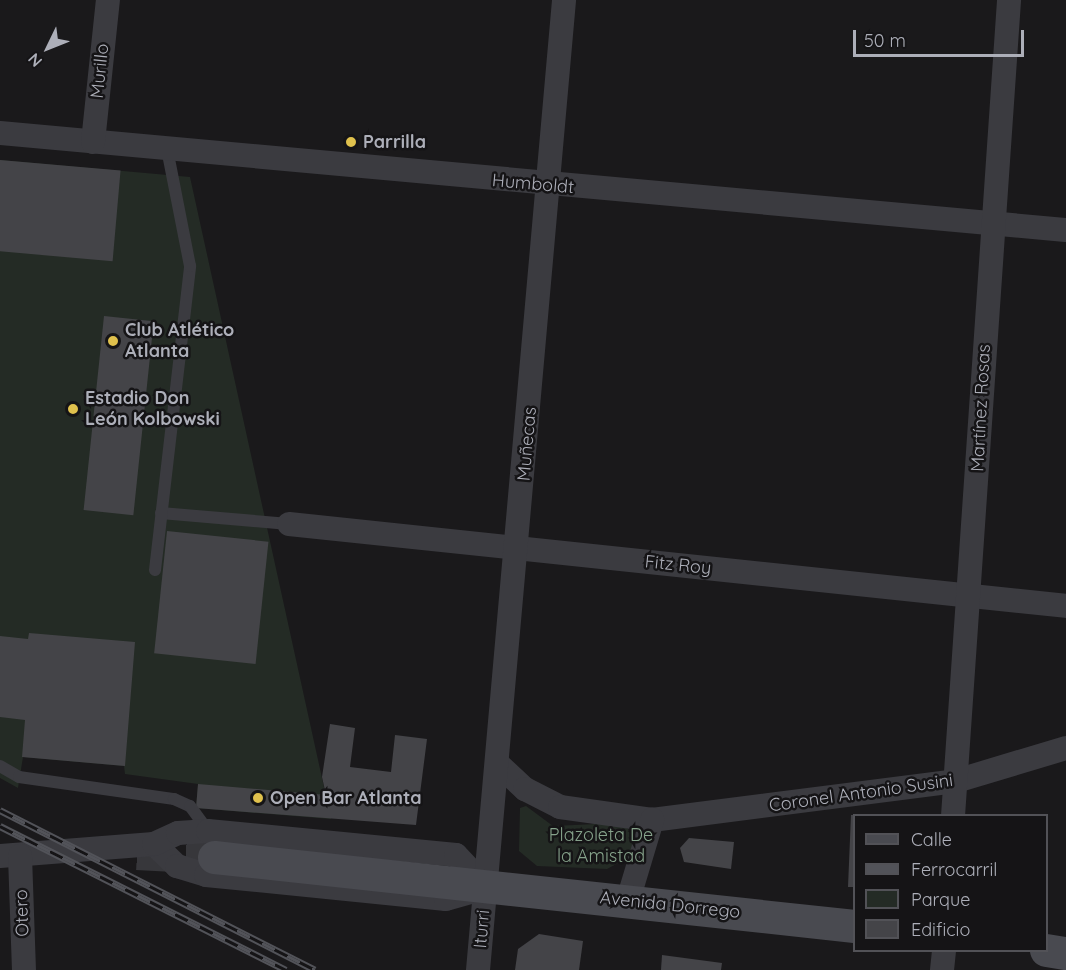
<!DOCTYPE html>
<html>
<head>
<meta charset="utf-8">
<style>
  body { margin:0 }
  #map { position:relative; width:1066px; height:970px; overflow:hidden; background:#1a191b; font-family:Quicksand,sans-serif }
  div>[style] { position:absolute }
  .green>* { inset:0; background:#242b25 }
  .building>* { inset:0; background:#444448; transform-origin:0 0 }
  .secondary-tunnel>* { height:33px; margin-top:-16.5px; transform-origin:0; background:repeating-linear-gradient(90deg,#37373b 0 33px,transparent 0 49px) }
  .service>* { height:12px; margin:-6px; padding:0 6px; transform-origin:6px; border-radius:6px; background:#3b3b40 }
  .minor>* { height:24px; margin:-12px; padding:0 12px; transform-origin:12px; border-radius:12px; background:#3b3b40 }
  .secondary>* { height:33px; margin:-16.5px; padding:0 16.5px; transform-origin:16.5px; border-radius:16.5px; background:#494a50 }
  .rail>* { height:7px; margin-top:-3.5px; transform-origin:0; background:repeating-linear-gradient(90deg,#151416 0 14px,#525359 0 28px); box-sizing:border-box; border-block:2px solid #525359 }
  .dots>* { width:16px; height:16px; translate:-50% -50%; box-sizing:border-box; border:3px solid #151416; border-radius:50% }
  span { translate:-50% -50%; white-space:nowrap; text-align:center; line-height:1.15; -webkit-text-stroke:5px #151416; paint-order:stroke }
  .street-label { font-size:18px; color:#adafb9 }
  .poi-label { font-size:18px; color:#adafb9; font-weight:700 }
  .left { translate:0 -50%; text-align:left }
  .park-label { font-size:18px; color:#86a28b }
  .legend { position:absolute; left:853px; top:814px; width:195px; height:138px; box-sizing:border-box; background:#151416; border:2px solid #525257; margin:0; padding:8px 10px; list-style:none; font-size:18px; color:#adafb9 }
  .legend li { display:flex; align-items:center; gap:12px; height:30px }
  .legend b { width:30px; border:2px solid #525257 }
  .north { position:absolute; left:18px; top:18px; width:60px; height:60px; -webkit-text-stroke:4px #151416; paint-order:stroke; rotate:227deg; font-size:16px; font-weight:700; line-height:24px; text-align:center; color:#adafb9 }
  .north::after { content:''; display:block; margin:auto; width:21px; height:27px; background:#adafb9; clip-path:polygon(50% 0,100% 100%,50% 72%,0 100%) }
  .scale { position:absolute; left:853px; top:30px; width:171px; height:27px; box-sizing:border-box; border:3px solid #adafb9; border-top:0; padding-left:8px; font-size:18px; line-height:21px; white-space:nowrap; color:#adafb9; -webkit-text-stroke:4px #151416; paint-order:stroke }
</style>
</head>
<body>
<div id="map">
  <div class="green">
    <div style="clip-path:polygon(0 160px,190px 177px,331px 819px,196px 808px,198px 784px,125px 774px,124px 766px,23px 757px,18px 788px,0 778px)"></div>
    <div style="clip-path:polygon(526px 806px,553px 826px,618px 823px,628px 829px,635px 844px,633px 855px,607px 869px,537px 866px,519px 851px,520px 808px)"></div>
  </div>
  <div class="building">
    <div style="left:0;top:160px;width:121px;height:91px;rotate:5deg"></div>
    <div style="left:104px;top:316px;width:50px;height:195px;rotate:6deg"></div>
    <div style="left:167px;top:531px;width:102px;height:123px;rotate:6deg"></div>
    <div style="clip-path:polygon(29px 633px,135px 642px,125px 766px,22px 757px,25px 720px,0 717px,0 636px,28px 639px)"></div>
    <div style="clip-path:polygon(330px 724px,355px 728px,350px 767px,391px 772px,395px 735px,427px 739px,416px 825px,196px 808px,198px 784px,326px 795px,322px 777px)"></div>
    <div style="clip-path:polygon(851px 815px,854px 815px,854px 887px,848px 887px)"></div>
    <div style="clip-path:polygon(689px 838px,734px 842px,731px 869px,684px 862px,680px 848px)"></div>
    <div style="clip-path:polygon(539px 934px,583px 941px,579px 970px,515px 970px,518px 949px)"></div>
    <div style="clip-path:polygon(662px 955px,722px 963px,721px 970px,661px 970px)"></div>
  </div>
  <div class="secondary-tunnel">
    <div style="left:137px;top:853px;width:77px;rotate:3deg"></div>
  </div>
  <div class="service">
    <div style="left:161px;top:513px;width:128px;rotate:4.9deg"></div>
    <div style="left:155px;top:570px;width:306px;rotate:-83.4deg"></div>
    <div style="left:190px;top:266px;width:119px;rotate:-101.1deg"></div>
    <div style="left:0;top:766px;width:22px;rotate:30deg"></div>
    <div style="left:19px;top:777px;width:157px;rotate:8.1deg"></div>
    <div style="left:174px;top:799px;width:17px;rotate:24deg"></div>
    <div style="left:190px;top:806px;width:31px;rotate:54deg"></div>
  </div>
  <div class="minor">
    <div style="left:0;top:133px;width:1070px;rotate:5.2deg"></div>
    <div style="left:93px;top:142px;width:143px;rotate:-84deg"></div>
    <div style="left:289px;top:524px;width:781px;rotate:6.02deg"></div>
    <div style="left:498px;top:764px;width:37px;rotate:43deg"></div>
    <div style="left:525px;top:789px;width:39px;rotate:27deg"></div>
    <div style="left:560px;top:807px;width:93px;rotate:8deg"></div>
    <div style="left:652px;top:820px;width:306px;rotate:-7.3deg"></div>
    <div style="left:956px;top:781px;width:115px;rotate:-16.7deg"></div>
    <div style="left:953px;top:816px;width:818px;rotate:-86.07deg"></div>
    <div style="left:154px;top:844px;width:32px;rotate:44deg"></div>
    <div style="left:177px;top:866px;width:30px;rotate:17deg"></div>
    <div style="left:206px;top:875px;width:241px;rotate:5.7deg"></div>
    <div style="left:446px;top:899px;width:33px;rotate:-16deg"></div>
    <div style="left:0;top:856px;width:154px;rotate:-4.5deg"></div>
    <div style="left:154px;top:844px;width:26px;rotate:-25deg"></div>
    <div style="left:178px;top:833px;width:30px;rotate:-4deg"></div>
    <div style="left:208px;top:831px;width:249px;rotate:5.5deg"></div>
    <div style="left:456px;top:855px;width:44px;rotate:46.8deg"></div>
    <div style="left:20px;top:856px;width:114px;rotate:88deg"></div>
    <div style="left:628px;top:900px;width:84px;rotate:-73.3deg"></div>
    <div style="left:478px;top:970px;width:974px;rotate:-84.93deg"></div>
    <div style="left:942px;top:970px;width:20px;rotate:-84deg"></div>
  </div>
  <div class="secondary">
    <div style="left:214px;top:857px;width:644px;rotate:6.15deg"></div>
    <div style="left:1046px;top:950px;width:20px;rotate:9deg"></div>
  </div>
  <div class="rail">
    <div style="left:0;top:810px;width:353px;rotate:26.9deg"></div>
    <div style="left:0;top:826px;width:320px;rotate:26.7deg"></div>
  </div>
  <div class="dots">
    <div style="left:351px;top:142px;background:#e0c14d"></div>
    <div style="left:113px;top:341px;background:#e0c14d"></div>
    <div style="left:73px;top:409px;background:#e0c14d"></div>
    <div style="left:258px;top:798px;background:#e0c14d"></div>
  </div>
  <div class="street-label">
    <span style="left:100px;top:71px;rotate:-84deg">Murillo</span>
    <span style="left:533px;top:184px;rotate:5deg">Humboldt</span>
    <span style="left:981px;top:408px;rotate:-87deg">Martínez Rosas</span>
    <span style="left:527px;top:444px;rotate:-85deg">Muñecas</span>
    <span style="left:678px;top:565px;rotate:6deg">Fitz Roy</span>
    <span style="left:861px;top:793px;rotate:-8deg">Coronel Antonio Susini</span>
    <span style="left:670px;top:905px;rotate:6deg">Avenida Dorrego</span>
    <span style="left:22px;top:913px;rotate:-92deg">Otero</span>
    <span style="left:482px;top:929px;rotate:-85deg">Iturri</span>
  </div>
  <div class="poi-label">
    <span class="left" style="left:363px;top:142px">Parrilla</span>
    <span class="left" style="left:125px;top:341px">Club Atlético<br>Atlanta</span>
    <span class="left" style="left:85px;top:409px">Estadio Don<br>León Kolbowski</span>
    <span class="left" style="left:270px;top:798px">Open Bar Atlanta</span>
  </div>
  <div class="park-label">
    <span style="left:601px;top:846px">Plazoleta De<br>la Amistad</span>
  </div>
  <ul class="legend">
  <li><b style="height:8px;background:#494a50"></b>Calle</li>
  <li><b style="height:8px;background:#525359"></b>Ferrocarril</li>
  <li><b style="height:16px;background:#242b25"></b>Parque</li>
  <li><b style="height:16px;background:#444448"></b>Edificio</li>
  </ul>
  <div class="north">N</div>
  <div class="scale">50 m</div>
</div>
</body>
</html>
